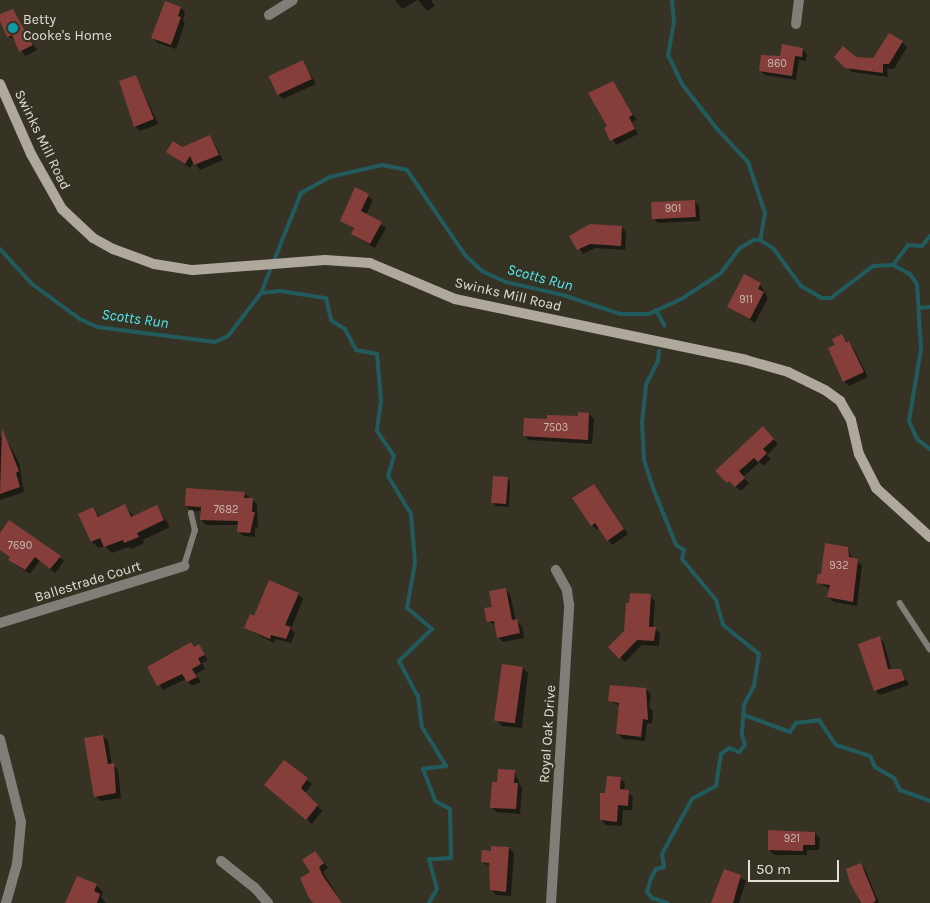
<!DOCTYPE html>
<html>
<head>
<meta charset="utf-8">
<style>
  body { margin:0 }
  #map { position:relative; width:930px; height:903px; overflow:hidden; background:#363324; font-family:Karla,sans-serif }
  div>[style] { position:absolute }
  .shadow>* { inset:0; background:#0007 }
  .stream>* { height:4px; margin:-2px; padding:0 2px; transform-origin:2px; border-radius:2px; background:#215b5e }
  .building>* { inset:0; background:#853e3a; transform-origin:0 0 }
  .lane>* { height:5.5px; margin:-2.75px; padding:0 2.75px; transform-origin:2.75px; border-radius:2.75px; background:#817e77 }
  .street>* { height:10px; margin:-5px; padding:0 5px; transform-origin:5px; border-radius:5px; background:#817e77 }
  .secondary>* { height:10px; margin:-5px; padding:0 5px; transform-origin:5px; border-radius:5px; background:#aea89d }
  .dots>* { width:14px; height:14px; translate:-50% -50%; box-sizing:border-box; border:2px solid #363324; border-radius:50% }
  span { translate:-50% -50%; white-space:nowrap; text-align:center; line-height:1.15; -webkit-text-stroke:4.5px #363324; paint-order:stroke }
  .number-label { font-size:11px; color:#c9b6ae }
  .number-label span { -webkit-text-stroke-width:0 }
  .poi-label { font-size:14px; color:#e0ded5 }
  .left { translate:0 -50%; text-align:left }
  .street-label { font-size:14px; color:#e0ded5 }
  .water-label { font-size:15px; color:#4eecf4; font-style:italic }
  .scale { position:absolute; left:748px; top:860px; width:91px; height:22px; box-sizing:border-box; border:2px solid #e0ded5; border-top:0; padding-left:6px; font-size:15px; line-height:18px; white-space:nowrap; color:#e0ded5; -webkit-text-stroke:4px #363324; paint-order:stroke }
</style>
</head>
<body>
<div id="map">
  <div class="shadow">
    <div style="clip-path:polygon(395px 0,418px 0,402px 9px)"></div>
    <div style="clip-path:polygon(418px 0,431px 0,435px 6px,427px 11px)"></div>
    <div style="clip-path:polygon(181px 8px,185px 12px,183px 21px,185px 23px,176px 49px,158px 43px,153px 38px)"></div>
    <div style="clip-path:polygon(12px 10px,37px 50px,25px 56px,15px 40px,8px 36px,0 18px)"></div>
    <div style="clip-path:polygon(902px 42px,907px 47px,894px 69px,887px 69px,888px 77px,852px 72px,835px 57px,874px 59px)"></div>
    <div style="clip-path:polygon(802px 49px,807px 54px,806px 61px,799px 60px,796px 80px,765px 75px,760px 70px)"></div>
    <div style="clip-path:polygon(303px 62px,316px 84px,283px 99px,279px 95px)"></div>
    <div style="clip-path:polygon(136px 76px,158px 124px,140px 131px,135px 126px)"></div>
    <div style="clip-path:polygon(613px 83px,637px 120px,632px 122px,638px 134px,616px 145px,606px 128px,609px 127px)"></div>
    <div style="clip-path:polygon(210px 136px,223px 160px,200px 170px,194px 162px,190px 168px,168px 152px)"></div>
    <div style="clip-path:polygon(356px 188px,373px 200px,366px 215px,386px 228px,375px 248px,358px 238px,353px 234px,355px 230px,342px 220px)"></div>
    <div style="clip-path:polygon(695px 202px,699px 206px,700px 221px,658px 223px,653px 218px)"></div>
    <div style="clip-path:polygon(622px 227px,626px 232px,625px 250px,595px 248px,583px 254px,571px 236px)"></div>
    <div style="clip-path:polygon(760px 284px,768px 298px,755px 323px,729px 307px)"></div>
    <div style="clip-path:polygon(842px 336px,853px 347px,868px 377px,849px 386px,844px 381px,837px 346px)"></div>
    <div style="clip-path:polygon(589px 414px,594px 419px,592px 444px,529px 440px,524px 435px,548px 421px)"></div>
    <div style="clip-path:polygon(763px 428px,778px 444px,767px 455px,771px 459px,763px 466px,760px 462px,743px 477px,749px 483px,741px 491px,722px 475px)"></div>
    <div style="clip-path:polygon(0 436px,9px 444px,19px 463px,24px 492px,0 500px)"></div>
    <div style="clip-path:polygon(507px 478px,510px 482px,509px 507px,496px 506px,493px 503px)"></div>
    <div style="clip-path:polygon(593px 485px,628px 534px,612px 545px,599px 528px,597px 530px,592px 525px)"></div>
    <div style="clip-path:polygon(244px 493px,257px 504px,258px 528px,255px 527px,255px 537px,243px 536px,238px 531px,239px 525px,206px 525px,201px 520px,202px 511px,191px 511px,186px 506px)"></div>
    <div style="clip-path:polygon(125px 506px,134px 517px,157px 507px,170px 527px,143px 540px,144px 543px,132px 549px,129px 547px,112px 553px,105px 546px,99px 548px,92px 542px,80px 515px,93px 509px,100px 517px)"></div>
    <div style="clip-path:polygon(0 536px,60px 557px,64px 561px,55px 573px,40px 560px,30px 574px,14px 564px,11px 557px,0 549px)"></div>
    <div style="clip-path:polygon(847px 548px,853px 559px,862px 565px,857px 606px,834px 602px,829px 597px,830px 589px,818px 582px)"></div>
    <div style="clip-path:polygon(505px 589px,510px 594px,516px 621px,522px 626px,524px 638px,503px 642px,498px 637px,496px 626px,488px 621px)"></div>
    <div style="clip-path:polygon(298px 594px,303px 599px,291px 629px,295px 633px,291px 643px,276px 639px,274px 643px,245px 628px,255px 617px)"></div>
    <div style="clip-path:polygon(650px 596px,655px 601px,653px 628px,660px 633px,659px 646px,642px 645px,625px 662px,610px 647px,625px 632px,630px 605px)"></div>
    <div style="clip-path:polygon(880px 638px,884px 643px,891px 669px,901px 670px,909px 685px,880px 695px,875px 690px)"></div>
    <div style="clip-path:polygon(191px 643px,195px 648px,199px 646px,208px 660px,202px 663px,205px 669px,196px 674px,201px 682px,192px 686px,186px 679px,163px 690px,148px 668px)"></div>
    <div style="clip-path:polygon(523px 668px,528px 673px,522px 728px,502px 726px,498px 721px)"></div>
    <div style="clip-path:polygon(646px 689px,651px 694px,649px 707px,653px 711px,652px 724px,647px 723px,645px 741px,623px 739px,618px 734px,620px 706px,610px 701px)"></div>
    <div style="clip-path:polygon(103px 736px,108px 741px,112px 765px,118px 770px,121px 798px,100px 801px,96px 796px)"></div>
    <div style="clip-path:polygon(284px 762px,312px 784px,305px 793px,322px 811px,312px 824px,271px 790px)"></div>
    <div style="clip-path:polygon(514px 771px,522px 789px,520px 814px,496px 812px,491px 807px,498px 783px)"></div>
    <div style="clip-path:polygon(620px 778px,625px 783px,624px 791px,633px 796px,632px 810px,623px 810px,622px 826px,606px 825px,601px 820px,606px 794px)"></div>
    <div style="clip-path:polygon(815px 833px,820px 838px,819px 850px,807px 850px,807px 855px,774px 855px,769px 850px)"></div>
    <div style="clip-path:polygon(509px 848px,514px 853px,511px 896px,496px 895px,492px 890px,491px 867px,482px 862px,492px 852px)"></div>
    <div style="clip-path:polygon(315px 852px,328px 868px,323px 872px,342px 903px,316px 903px,311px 872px)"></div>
    <div style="clip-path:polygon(860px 864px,865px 869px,879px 903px,860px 903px,847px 870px)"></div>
    <div style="clip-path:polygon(725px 870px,746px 881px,739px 903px,712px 903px)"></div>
    <div style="clip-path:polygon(77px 877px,96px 885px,103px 892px,101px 897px,106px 903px,65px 903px)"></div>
  </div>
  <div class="stream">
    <div style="left:672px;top:0;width:22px;rotate:85deg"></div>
    <div style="left:674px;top:22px;width:34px;rotate:100deg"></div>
    <div style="left:668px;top:55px;width:32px;rotate:64deg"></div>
    <div style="left:682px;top:84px;width:58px;rotate:52deg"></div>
    <div style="left:718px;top:130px;width:44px;rotate:46.8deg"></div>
    <div style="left:748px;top:162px;width:54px;rotate:71.6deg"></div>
    <div style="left:765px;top:213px;width:27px;rotate:100deg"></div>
    <div style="left:0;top:249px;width:47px;rotate:47.6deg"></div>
    <div style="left:32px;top:284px;width:59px;rotate:36.1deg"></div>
    <div style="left:80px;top:319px;width:19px;rotate:25deg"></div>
    <div style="left:97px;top:327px;width:119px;rotate:7.2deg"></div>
    <div style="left:215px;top:342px;width:14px;rotate:-25deg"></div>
    <div style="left:228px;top:336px;width:54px;rotate:-52.5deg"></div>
    <div style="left:261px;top:293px;width:108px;rotate:-68.2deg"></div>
    <div style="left:301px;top:193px;width:33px;rotate:-29deg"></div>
    <div style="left:330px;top:177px;width:53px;rotate:-13deg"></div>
    <div style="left:382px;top:165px;width:25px;rotate:11deg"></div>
    <div style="left:407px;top:170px;width:103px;rotate:55.7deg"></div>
    <div style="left:465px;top:255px;width:23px;rotate:43deg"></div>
    <div style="left:482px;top:271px;width:26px;rotate:25deg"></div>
    <div style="left:506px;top:282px;width:58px;rotate:12.8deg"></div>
    <div style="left:563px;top:295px;width:60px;rotate:18.4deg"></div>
    <div style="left:620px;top:314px;width:29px"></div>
    <div style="left:649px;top:314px;width:38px;rotate:-25deg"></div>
    <div style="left:683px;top:298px;width:45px;rotate:-33.3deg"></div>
    <div style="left:721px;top:273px;width:31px;rotate:-53deg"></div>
    <div style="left:740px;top:248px;width:16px;rotate:-30deg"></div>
    <div style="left:754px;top:240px;width:6px"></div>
    <div style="left:760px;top:240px;width:15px;rotate:32deg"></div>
    <div style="left:773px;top:248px;width:47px;rotate:53.6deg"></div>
    <div style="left:801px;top:286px;width:24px;rotate:30deg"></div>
    <div style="left:822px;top:298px;width:9px"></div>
    <div style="left:831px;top:298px;width:53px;rotate:-37.3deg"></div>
    <div style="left:873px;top:266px;width:20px;rotate:-3deg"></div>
    <div style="left:893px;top:265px;width:19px;rotate:28deg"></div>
    <div style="left:910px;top:274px;width:12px;rotate:55deg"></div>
    <div style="left:917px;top:284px;width:65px;rotate:86.5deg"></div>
    <div style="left:921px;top:349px;width:73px;rotate:99.5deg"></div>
    <div style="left:909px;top:421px;width:20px;rotate:66deg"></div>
    <div style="left:917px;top:439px;width:16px;rotate:38deg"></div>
    <div style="left:893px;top:265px;width:25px;rotate:-53deg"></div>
    <div style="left:908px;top:245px;width:14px;rotate:4deg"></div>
    <div style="left:922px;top:246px;width:13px;rotate:-51deg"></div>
    <div style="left:261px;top:293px;width:19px;rotate:-6deg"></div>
    <div style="left:280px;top:291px;width:47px;rotate:8.7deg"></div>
    <div style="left:326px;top:298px;width:23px;rotate:77deg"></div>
    <div style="left:331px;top:320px;width:17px;rotate:33deg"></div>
    <div style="left:345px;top:329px;width:24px;rotate:62deg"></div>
    <div style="left:356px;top:350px;width:21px;rotate:11deg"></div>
    <div style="left:377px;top:354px;width:47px;rotate:85.1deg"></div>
    <div style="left:381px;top:401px;width:30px;rotate:98deg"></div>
    <div style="left:377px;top:431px;width:30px;rotate:56deg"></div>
    <div style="left:394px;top:456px;width:21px;rotate:107deg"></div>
    <div style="left:388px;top:476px;width:44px;rotate:58.8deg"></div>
    <div style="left:411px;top:514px;width:49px;rotate:85.3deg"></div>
    <div style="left:415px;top:563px;width:46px;rotate:100.1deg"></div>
    <div style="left:407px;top:608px;width:33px;rotate:40deg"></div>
    <div style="left:432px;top:629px;width:46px;rotate:135.9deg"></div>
    <div style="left:399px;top:661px;width:40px;rotate:62deg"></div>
    <div style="left:418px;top:696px;width:31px;rotate:83deg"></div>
    <div style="left:422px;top:727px;width:46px;rotate:58.4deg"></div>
    <div style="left:446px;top:766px;width:23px;rotate:173deg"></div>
    <div style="left:423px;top:769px;width:34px;rotate:69deg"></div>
    <div style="left:435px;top:801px;width:17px;rotate:28deg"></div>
    <div style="left:450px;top:809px;width:49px;rotate:88.8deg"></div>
    <div style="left:451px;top:858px;width:22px;rotate:177deg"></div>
    <div style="left:429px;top:859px;width:31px;rotate:75deg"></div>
    <div style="left:437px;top:889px;width:16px;rotate:120deg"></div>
    <div style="left:919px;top:308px;width:11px;rotate:-5deg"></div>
    <div style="left:656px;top:310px;width:18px;rotate:61deg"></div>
    <div style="left:659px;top:351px;width:10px;rotate:96deg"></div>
    <div style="left:658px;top:361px;width:27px;rotate:117deg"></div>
    <div style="left:646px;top:385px;width:36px;rotate:96deg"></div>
    <div style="left:642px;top:421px;width:39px;rotate:87deg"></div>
    <div style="left:644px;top:460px;width:29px;rotate:72deg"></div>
    <div style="left:653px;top:488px;width:61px;rotate:68deg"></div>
    <div style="left:676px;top:545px;width:9px;rotate:32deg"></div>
    <div style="left:684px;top:550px;width:9px;rotate:103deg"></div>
    <div style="left:682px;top:559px;width:53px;rotate:50.3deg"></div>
    <div style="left:716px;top:600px;width:26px;rotate:74deg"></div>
    <div style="left:723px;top:625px;width:46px;rotate:38.9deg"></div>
    <div style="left:759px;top:654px;width:32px;rotate:99deg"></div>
    <div style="left:754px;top:686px;width:21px;rotate:118deg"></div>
    <div style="left:744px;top:705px;width:30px;rotate:94deg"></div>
    <div style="left:742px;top:735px;width:10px;rotate:73deg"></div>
    <div style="left:745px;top:745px;width:9px;rotate:131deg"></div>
    <div style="left:739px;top:752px;width:11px;rotate:-158deg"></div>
    <div style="left:729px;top:748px;width:10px;rotate:143deg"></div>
    <div style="left:721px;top:754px;width:32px;rotate:99deg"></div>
    <div style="left:716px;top:786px;width:27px;rotate:152deg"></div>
    <div style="left:692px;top:799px;width:63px;rotate:118.6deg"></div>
    <div style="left:662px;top:854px;width:13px;rotate:81deg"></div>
    <div style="left:664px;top:867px;width:8px;rotate:166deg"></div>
    <div style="left:656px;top:869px;width:10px;rotate:119deg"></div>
    <div style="left:651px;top:878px;width:15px;rotate:106deg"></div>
    <div style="left:647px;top:892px;width:8px;rotate:50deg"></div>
    <div style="left:652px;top:898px;width:16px;rotate:18deg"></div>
    <div style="left:744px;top:715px;width:49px;rotate:20.3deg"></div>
    <div style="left:790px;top:732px;width:11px;rotate:-56deg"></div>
    <div style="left:796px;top:723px;width:23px;rotate:-7deg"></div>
    <div style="left:819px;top:720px;width:30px;rotate:56deg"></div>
    <div style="left:836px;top:745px;width:36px;rotate:18deg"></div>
    <div style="left:870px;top:756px;width:12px;rotate:66deg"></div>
    <div style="left:875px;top:767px;width:22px;rotate:30deg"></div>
    <div style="left:894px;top:778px;width:13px;rotate:63deg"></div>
    <div style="left:900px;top:790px;width:32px;rotate:20deg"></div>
  </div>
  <div class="building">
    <div style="clip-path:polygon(165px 1px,181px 7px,178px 16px,181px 17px,171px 45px,151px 38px)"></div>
    <div style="clip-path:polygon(13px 9px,33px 45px,19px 52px,12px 35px,7px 37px,0 21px,0 14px)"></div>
    <div style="clip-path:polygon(889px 33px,903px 41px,889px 64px,883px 64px,883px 73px,845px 68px,834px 57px,843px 46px,856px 57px,873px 58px)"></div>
    <div style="clip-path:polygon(782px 44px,803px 48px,802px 57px,795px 56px,792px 76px,759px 71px,761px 55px,780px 56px)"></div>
    <div style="left:303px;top:60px;width:21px;height:38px;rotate:65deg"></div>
    <div style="clip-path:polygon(136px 75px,154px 119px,134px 127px,119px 81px)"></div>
    <div style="clip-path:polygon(613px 81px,633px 115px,629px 117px,635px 129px,610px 141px,604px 128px,607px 126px,588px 93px)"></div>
    <div style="clip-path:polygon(210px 135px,219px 155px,194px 165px,190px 156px,185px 164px,166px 152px,173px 141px,182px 147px)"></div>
    <div style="clip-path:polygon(355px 187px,369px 194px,361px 211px,382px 222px,370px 244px,351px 234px,354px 228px,340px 221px)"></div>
    <div style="left:695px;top:200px;width:17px;height:44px;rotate:87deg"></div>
    <div style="clip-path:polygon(590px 224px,622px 226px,621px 246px,590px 244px,577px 250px,569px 236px)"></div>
    <div style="clip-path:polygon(744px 274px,761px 283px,758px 289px,764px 292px,750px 319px,727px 307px)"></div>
    <div style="clip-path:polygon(842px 334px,846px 342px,849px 341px,864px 372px,843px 382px,828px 348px,835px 345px,832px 339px)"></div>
    <div style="clip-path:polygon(578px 412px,589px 413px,588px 440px,523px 436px,524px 418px,547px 419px,547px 415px,578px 416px)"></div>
    <div style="clip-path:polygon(763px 426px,774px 439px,763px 449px,767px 453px,758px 462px,754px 458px,739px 471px,745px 478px,735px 487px,729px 481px,727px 483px,715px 471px)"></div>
    <div style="clip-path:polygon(2px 428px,19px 471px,16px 473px,20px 487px,0 494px)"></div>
    <div style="left:493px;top:476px;width:15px;height:27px;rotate:4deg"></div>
    <div style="clip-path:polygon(594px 484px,624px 529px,607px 541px,595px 523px,591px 526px,572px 498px)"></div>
    <div style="clip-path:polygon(186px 488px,245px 492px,244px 498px,253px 498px,252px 512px,255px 512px,250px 533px,237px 532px,238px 521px,200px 520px,201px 507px,185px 506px)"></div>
    <div style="clip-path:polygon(125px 504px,131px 517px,157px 505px,164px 520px,137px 533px,139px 537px,124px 543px,123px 540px,104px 547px,100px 538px,91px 542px,78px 514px,93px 507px,98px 517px)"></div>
    <div style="clip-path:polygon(9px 520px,61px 556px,50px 569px,35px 557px,25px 570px,8px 560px,10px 557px,0 550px,0 533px)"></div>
    <div style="clip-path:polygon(825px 543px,848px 547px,849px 557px,858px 559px,853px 602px,827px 597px,830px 585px,816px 583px,818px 574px,821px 574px)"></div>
    <div style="clip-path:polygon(269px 580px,299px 593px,285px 625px,291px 627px,286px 639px,271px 635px,270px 639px,244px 628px,250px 614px,254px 616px)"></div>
    <div style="clip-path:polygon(506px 588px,512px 620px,517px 619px,520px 633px,497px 638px,494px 621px,487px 622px,484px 608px,492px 607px,489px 591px)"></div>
    <div style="clip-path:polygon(630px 593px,651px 594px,649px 627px,656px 627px,654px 641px,637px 640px,619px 659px,608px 647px,624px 631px,626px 603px,629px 603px)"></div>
    <div style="clip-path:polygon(880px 636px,888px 669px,901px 669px,905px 680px,874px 691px,858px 644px)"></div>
    <div style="clip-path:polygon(191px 642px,194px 647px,199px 644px,205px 655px,198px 658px,201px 664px,192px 669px,197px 677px,187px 682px,182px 674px,157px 686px,147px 667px)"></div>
    <div style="left:502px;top:664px;width:21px;height:57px;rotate:8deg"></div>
    <div style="clip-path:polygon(610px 685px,646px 688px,648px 720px,643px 719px,641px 737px,616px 734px,619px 703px,608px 701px)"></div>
    <div style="clip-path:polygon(103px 735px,108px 764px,114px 763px,116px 793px,94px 797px,84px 738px)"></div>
    <div style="clip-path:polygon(284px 760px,308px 778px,301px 788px,318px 805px,306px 820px,264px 785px)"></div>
    <div style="clip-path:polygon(498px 769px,515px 770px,514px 783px,518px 783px,516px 809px,490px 808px,492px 782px,497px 782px)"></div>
    <div style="clip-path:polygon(607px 776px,621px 777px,620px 789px,629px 790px,628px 806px,618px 805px,617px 822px,600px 820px,600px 793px,605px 793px)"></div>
    <div style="clip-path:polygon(768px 830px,815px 832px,815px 845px,803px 845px,803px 851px,768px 850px)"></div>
    <div style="clip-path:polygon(491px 846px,509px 847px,506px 892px,490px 890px,489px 863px,481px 862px,482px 850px,491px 851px)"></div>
    <div style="clip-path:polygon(315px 851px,324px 863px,319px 867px,323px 876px,342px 903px,313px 903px,308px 896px,300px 878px,310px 872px,302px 860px)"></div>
    <div style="clip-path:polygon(861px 863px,876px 900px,873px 903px,861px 903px,850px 883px,846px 869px)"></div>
    <div style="clip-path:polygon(724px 869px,741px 875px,733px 903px,711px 903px)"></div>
    <div style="clip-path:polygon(77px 876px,97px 884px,94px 891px,100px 894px,97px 903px,65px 903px)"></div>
  </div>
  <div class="lane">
    <div style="left:184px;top:566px;width:37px;rotate:-73deg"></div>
    <div style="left:195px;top:531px;width:18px;rotate:-103deg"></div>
    <div style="left:900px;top:603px;width:55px;rotate:56.9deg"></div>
  </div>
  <div class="street">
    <div style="left:269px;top:15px;width:28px;rotate:-32deg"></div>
    <div style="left:796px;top:24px;width:24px;rotate:-83deg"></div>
    <div style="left:0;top:623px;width:193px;rotate:-17.2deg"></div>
    <div style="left:0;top:739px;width:86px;rotate:75.8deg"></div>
    <div style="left:21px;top:822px;width:42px;rotate:95.4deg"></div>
    <div style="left:17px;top:864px;width:41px;rotate:105.8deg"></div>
    <div style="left:221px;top:861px;width:43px;rotate:38.5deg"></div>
    <div style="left:255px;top:888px;width:20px;rotate:49deg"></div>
    <div style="left:551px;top:903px;width:299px;rotate:-86.5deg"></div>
    <div style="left:569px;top:605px;width:15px;rotate:-98deg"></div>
    <div style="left:567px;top:590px;width:23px;rotate:-119deg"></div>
  </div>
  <div class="secondary">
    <div style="left:0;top:84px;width:77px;rotate:66.1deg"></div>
    <div style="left:31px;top:154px;width:63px;rotate:60.6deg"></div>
    <div style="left:62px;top:209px;width:42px;rotate:43.1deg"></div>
    <div style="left:93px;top:238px;width:23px;rotate:29deg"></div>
    <div style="left:113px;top:249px;width:44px;rotate:20.1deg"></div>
    <div style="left:154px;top:264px;width:39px;rotate:9deg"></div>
    <div style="left:193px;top:270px;width:132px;rotate:-4.3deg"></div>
    <div style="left:325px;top:260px;width:45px;rotate:3.8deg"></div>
    <div style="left:370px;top:263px;width:92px;rotate:23deg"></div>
    <div style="left:455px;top:299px;width:297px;rotate:11.8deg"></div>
    <div style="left:746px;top:360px;width:44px;rotate:15.9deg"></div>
    <div style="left:788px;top:372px;width:41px;rotate:25.9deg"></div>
    <div style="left:825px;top:390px;width:19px;rotate:36deg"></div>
    <div style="left:840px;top:401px;width:22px;rotate:60deg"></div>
    <div style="left:851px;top:420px;width:35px;rotate:77deg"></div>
    <div style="left:859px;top:454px;width:38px;rotate:63deg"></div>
    <div style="left:876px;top:488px;width:73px;rotate:42.2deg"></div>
  </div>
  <div class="dots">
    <div style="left:13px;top:28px;background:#0f9aa8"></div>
  </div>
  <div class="number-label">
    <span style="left:777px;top:64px">860</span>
    <span style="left:673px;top:209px">901</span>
    <span style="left:746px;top:300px">911</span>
    <span style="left:556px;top:428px">7503</span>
    <span style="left:226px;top:510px">7682</span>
    <span style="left:20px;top:546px">7690</span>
    <span style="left:839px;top:566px">932</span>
    <span style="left:792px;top:839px">921</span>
  </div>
  <div class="poi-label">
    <span class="left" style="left:23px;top:28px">Betty<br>Cooke's Home</span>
  </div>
  <div class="street-label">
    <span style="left:42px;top:140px;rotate:64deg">Swinks Mill Road</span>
    <span style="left:508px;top:295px;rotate:13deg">Swinks Mill Road</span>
    <span style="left:88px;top:582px;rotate:-17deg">Ballestrade Court</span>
    <span style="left:548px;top:734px;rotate:-86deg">Royal Oak Drive</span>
  </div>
  <div class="water-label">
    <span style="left:540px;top:278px;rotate:15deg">Scotts Run</span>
    <span style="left:135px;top:319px;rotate:8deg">Scotts Run</span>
  </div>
  <div class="scale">50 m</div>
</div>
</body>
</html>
